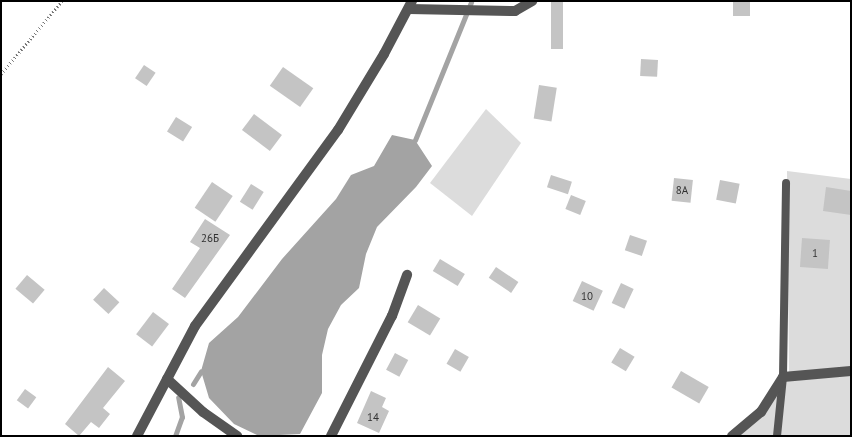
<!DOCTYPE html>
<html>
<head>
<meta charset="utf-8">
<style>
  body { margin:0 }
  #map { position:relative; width:852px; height:437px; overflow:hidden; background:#fff; font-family:"PT Sans",sans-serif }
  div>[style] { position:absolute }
  .green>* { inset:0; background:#dcdcdc }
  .water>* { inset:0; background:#a3a3a3 }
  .stream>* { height:5px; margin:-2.5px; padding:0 2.5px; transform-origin:2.5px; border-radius:2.5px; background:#a3a3a3 }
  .building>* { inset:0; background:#c4c4c4; transform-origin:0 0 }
  .path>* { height:3px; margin-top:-1.5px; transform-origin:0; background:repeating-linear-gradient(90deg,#777 0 1px,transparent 0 3.5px) }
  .service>* { height:8px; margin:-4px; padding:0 4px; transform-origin:4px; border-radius:4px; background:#555 }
  .minor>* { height:10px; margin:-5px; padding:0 5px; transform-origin:5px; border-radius:5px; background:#555 }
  span { translate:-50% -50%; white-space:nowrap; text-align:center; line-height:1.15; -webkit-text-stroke:5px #fff; paint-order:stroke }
  .number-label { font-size:11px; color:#313131 }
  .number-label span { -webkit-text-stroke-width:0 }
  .frame { position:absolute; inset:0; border:2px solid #000; pointer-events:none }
</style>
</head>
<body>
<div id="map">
  <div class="green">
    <div style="clip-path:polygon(486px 109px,521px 143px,472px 216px,430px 183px)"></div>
    <div style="clip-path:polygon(787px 171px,851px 179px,851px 436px,728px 436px,789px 379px)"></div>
  </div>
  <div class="water">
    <div style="clip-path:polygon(392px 135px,415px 140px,432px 166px,416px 187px,377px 227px,366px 254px,359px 288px,341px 305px,328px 329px,322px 355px,322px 393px,300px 434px,259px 436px,234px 424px,209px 398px,201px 371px,209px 343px,238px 317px,282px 259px,336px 199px,351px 175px,374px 166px)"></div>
  </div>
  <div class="stream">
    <div style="left:415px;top:140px;width:149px;rotate:-67.9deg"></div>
    <div style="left:193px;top:384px;width:15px;rotate:-58deg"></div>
    <div style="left:175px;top:436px;width:20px;rotate:-70deg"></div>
    <div style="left:182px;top:417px;width:20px;rotate:-101deg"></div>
  </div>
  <div class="building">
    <div style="left:551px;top:1px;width:12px;height:48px"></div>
    <div style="left:733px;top:1px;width:17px;height:15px"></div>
    <div style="left:641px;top:59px;width:17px;height:17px;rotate:3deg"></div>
    <div style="left:144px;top:65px;width:14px;height:16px;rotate:34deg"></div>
    <div style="left:283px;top:67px;width:37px;height:23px;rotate:35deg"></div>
    <div style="left:539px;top:85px;width:18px;height:34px;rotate:9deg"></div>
    <div style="left:254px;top:114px;width:35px;height:20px;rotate:37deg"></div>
    <div style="left:176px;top:117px;width:19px;height:17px;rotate:32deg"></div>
    <div style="left:551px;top:175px;width:22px;height:13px;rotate:18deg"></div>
    <div style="left:674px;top:178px;width:19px;height:23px;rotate:6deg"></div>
    <div style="left:720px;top:180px;width:20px;height:20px;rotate:11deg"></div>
    <div style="left:212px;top:182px;width:25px;height:31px;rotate:34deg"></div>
    <div style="left:251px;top:184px;width:15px;height:21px;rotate:32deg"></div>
    <div style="clip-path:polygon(826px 187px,851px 191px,851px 215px,823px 211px)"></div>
    <div style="left:571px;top:195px;width:16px;height:15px;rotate:22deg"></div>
    <div style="clip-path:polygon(205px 219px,230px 235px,185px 298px,172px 289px,200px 248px,190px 242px)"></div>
    <div style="left:630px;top:235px;width:18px;height:16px;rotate:19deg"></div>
    <div style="left:802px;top:238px;width:28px;height:29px;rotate:4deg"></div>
    <div style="left:440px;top:259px;width:29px;height:14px;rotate:31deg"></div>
    <div style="left:496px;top:267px;width:27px;height:13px;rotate:34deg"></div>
    <div style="left:27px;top:275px;width:23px;height:18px;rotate:40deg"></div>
    <div style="left:582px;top:281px;width:23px;height:22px;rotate:25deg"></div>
    <div style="left:621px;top:283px;width:14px;height:22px;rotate:25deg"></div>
    <div style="left:104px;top:288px;width:21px;height:16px;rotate:43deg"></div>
    <div style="left:418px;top:305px;width:26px;height:20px;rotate:31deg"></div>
    <div style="left:153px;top:312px;width:20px;height:28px;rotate:37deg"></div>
    <div style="left:620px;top:348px;width:17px;height:17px;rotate:31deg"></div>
    <div style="left:455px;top:349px;width:16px;height:17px;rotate:30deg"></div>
    <div style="left:395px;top:353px;width:15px;height:19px;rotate:28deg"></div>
    <div style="clip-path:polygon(108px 367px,125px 381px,103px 408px,110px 414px,99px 428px,91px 422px,79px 436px,65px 424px)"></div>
    <div style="left:681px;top:371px;width:32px;height:19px;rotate:30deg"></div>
    <div style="left:25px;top:389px;width:14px;height:14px;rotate:36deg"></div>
    <div style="clip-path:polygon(371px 391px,386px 398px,382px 407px,389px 411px,379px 433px,357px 423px)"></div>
  </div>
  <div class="path">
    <div style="left:1px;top:74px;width:95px;rotate:-50.1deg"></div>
  </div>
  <div class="service">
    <div style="left:777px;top:436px;width:59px;rotate:-84.2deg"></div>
    <div style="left:783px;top:377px;width:194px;rotate:-89.1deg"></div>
  </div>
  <div class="minor">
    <div style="left:409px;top:9px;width:106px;rotate:1.1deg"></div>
    <div style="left:515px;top:11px;width:20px;rotate:-30deg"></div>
    <div style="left:167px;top:379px;width:49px;rotate:42.5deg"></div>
    <div style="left:203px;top:412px;width:42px;rotate:35.2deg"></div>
    <div style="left:137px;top:436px;width:124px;rotate:-62.2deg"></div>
    <div style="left:195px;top:326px;width:243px;rotate:-53.9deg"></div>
    <div style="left:338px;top:130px;width:89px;rotate:-58.8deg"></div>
    <div style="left:384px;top:54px;width:60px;rotate:-62.2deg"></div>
    <div style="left:331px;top:436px;width:135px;rotate:-63.1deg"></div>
    <div style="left:392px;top:316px;width:44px;rotate:-69.9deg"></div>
    <div style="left:732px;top:436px;width:38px;rotate:-40deg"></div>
    <div style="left:761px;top:412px;width:41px;rotate:-57.8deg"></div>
    <div style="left:783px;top:377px;width:68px;rotate:-5deg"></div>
  </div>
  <div class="number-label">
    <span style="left:682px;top:190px">8А</span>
    <span style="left:210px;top:238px">26Б</span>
    <span style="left:815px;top:253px">1</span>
    <span style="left:587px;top:296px">10</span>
    <span style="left:373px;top:417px">14</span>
  </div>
  <div class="frame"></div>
</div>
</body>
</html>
